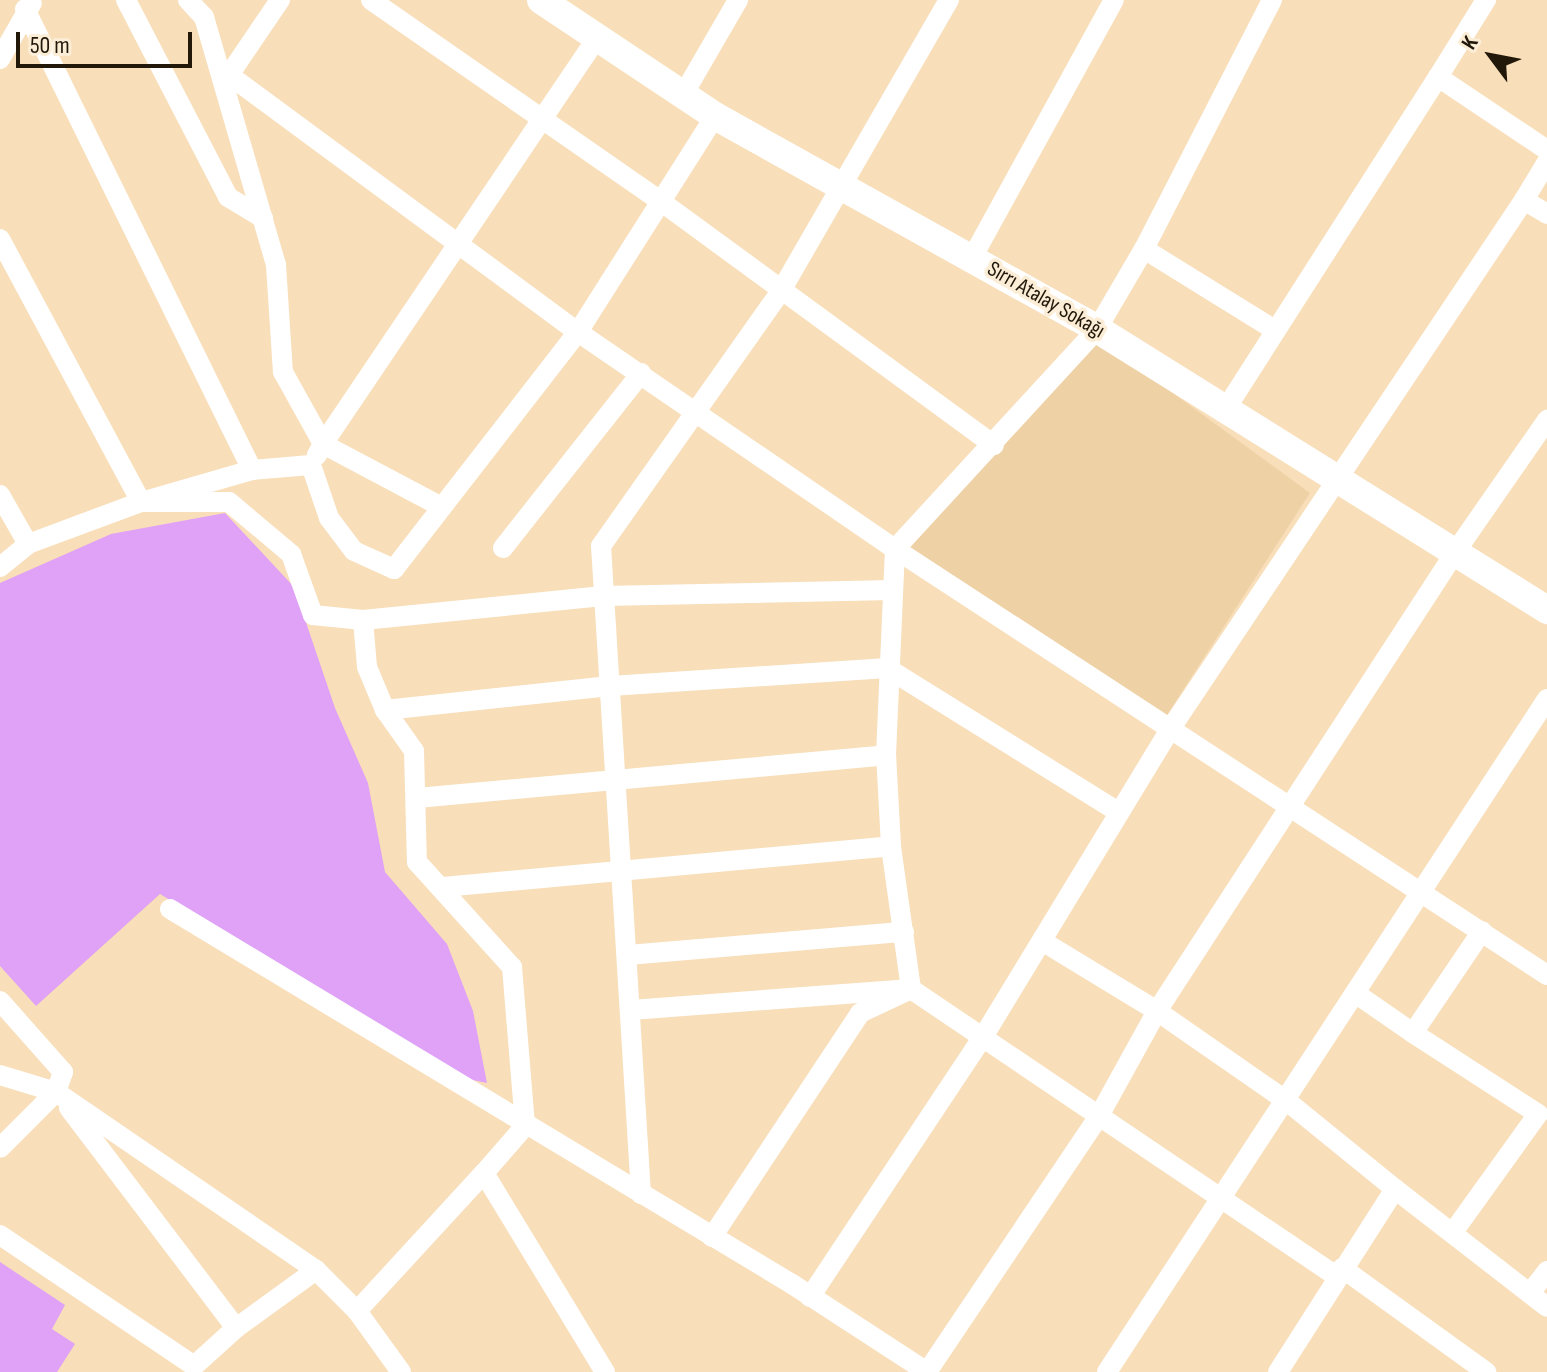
<!DOCTYPE html>
<html>
<head>
<meta charset="utf-8">
<style>
  body { margin:0 }
  #map { position:relative; width:1547px; height:1372px; overflow:hidden; background:#f8deb9; font-family:"Sofia Sans Condensed",sans-serif }
  div>[style] { position:absolute }
  .built>* { inset:0; background:#efd1a6 }
  .green>* { inset:0; background:#dfa2f6 }
  .street>* { height:20px; margin:-10px; padding:0 10px; transform-origin:10px; border-radius:10px; background:#fff }
  .secondary>* { height:28px; margin:-14px; padding:0 14px; transform-origin:14px; border-radius:14px; background:#fff }
  span { translate:-50% -50%; white-space:nowrap; text-align:center; line-height:1.15; -webkit-text-stroke:7px #fcedd7; paint-order:stroke }
  .street-label { font-size:22px; color:#21180a }
  .north { position:absolute; left:1451px; top:16px; width:80px; height:80px; -webkit-text-stroke:6px #fcedd7; paint-order:stroke; rotate:302deg; font-size:22px; font-weight:700; line-height:32px; text-align:center; color:#21180a }
  .north::after { content:''; display:block; margin:auto; width:28px; height:36px; background:#21180a; clip-path:polygon(50% 0,100% 100%,50% 72%,0 100%) }
  .scale { position:absolute; left:16px; top:32px; width:176px; height:36px; box-sizing:border-box; border:4px solid #21180a; border-top:0; padding-left:10px; font-size:24px; line-height:28px; white-space:nowrap; color:#21180a; -webkit-text-stroke:6px #fcedd7; paint-order:stroke }
</style>
</head>
<body>
<div id="map">
  <div class="built">
    <div style="clip-path:polygon(1096px 337px,1310px 493px,1165px 718px,905px 548px)"></div>
  </div>
  <div class="green">
    <div style="clip-path:polygon(225px 513px,294px 587px,335px 708px,368px 783px,385px 872px,447px 944px,473px 1011px,487px 1083px,463px 1078px,160px 894px,36px 1006px,0 966px,0 583px,111px 534px)"></div>
    <div style="clip-path:polygon(0 1262px,65px 1305px,52px 1329px,75px 1344px,57px 1372px,0 1372px)"></div>
  </div>
  <div class="street">
    <div style="left:126px;top:0;width:222px;rotate:62.6deg"></div>
    <div style="left:228px;top:197px;width:41px;rotate:31deg"></div>
    <div style="left:188px;top:0;width:23px;rotate:47deg"></div>
    <div style="left:204px;top:17px;width:258px;rotate:73.8deg"></div>
    <div style="left:276px;top:265px;width:107px;rotate:86.3deg"></div>
    <div style="left:283px;top:372px;width:82px;rotate:60.9deg"></div>
    <div style="left:323px;top:444px;width:13px;rotate:119deg"></div>
    <div style="left:280px;top:0;width:91px;rotate:124.2deg"></div>
    <div style="left:229px;top:75px;width:433px;rotate:36.4deg"></div>
    <div style="left:578px;top:332px;width:384px;rotate:34.4deg"></div>
    <div style="left:895px;top:549px;width:779px;rotate:33.16deg"></div>
    <div style="left:371px;top:0;width:351px;rotate:34.8deg"></div>
    <div style="left:659px;top:200px;width:415px;rotate:36.2deg"></div>
    <div style="left:25px;top:9px;width:514px;rotate:63.78deg"></div>
    <div style="left:0;top:59px;width:64px;rotate:-60.3deg"></div>
    <div style="left:1438px;top:77px;width:91px;rotate:-58.1deg"></div>
    <div style="left:683px;top:95px;width:110px;rotate:-59.9deg"></div>
    <div style="left:1547px;top:162px;width:44px;rotate:121.2deg"></div>
    <div style="left:1524px;top:200px;width:27px;rotate:31deg"></div>
    <div style="left:0;top:239px;width:298px;rotate:61.8deg"></div>
    <div style="left:141px;top:502px;width:116px;rotate:-16.1deg"></div>
    <div style="left:252px;top:470px;width:59px;rotate:-4.8deg"></div>
    <div style="left:311px;top:465px;width:56px;rotate:71.2deg"></div>
    <div style="left:329px;top:518px;width:41px;rotate:52.9deg"></div>
    <div style="left:354px;top:551px;width:44px;rotate:24.2deg"></div>
    <div style="left:394px;top:569px;width:300px;rotate:-52.2deg"></div>
    <div style="left:578px;top:332px;width:256px;rotate:-57.6deg"></div>
    <div style="left:1144px;top:249px;width:152px;rotate:31.8deg"></div>
    <div style="left:972px;top:258px;width:294px;rotate:-61.2deg"></div>
    <div style="left:1227px;top:407px;width:392px;rotate:-57.4deg"></div>
    <div style="left:1438px;top:77px;width:131px;rotate:33.8deg"></div>
    <div style="left:0;top:495px;width:56px;rotate:60.3deg"></div>
    <div style="left:28px;top:544px;width:121px;rotate:-20.4deg"></div>
    <div style="left:141px;top:502px;width:88px"></div>
    <div style="left:229px;top:502px;width:81px;rotate:40deg"></div>
    <div style="left:291px;top:554px;width:65px;rotate:70.2deg"></div>
    <div style="left:313px;top:615px;width:50px;rotate:5.7deg"></div>
    <div style="left:363px;top:620px;width:241px;rotate:-5.7deg"></div>
    <div style="left:603px;top:596px;width:289px;rotate:-1.2deg"></div>
    <div style="left:440px;top:506px;width:132px;rotate:-152.1deg"></div>
    <div style="left:323px;top:444px;width:490px;rotate:-56deg"></div>
    <div style="left:503px;top:548px;width:223px;rotate:-51.7deg"></div>
    <div style="left:0;top:567px;width:36px;rotate:-39deg"></div>
    <div style="left:363px;top:620px;width:47px;rotate:85.1deg"></div>
    <div style="left:367px;top:667px;width:47px;rotate:67.3deg"></div>
    <div style="left:385px;top:710px;width:50px;rotate:54.7deg"></div>
    <div style="left:414px;top:751px;width:111px;rotate:88.5deg"></div>
    <div style="left:417px;top:862px;width:142px;rotate:47.9deg"></div>
    <div style="left:512px;top:967px;width:160px;rotate:85.3deg"></div>
    <div style="left:525px;top:1126px;width:62px;rotate:131.1deg"></div>
    <div style="left:484px;top:1173px;width:233px;rotate:58.7deg"></div>
    <div style="left:385px;top:710px;width:226px;rotate:-6.1deg"></div>
    <div style="left:610px;top:686px;width:278px;rotate:-3.7deg"></div>
    <div style="left:887px;top:668px;width:272px;rotate:31.9deg"></div>
    <div style="left:417px;top:798px;width:471px;rotate:-5.2deg"></div>
    <div style="left:443px;top:887px;width:450px;rotate:-5.2deg"></div>
    <div style="left:170px;top:909px;width:726px;rotate:31.09deg"></div>
    <div style="left:792px;top:1284px;width:161px;rotate:33.1deg"></div>
    <div style="left:1042px;top:941px;width:135px;rotate:31.3deg"></div>
    <div style="left:1157px;top:1011px;width:160px;rotate:34.8deg"></div>
    <div style="left:1288px;top:1102px;width:138px;rotate:39.1deg"></div>
    <div style="left:1395px;top:1189px;width:217px;rotate:122.6deg"></div>
    <div style="left:628px;top:955px;width:277px;rotate:-4.8deg"></div>
    <div style="left:1355px;top:993px;width:70px;rotate:34.6deg"></div>
    <div style="left:1413px;top:1033px;width:123px;rotate:-55.9deg"></div>
    <div style="left:0;top:1001px;width:95px;rotate:48.4deg"></div>
    <div style="left:63px;top:1072px;width:21px;rotate:109deg"></div>
    <div style="left:631px;top:1010px;width:281px;rotate:-4.3deg"></div>
    <div style="left:911px;top:989px;width:513px;rotate:34.03deg"></div>
    <div style="left:1413px;top:1033px;width:149px;rotate:32.9deg"></div>
    <div style="left:1538px;top:1114px;width:144px;rotate:125.7deg"></div>
    <div style="left:0;top:1075px;width:59px;rotate:16.9deg"></div>
    <div style="left:56px;top:1092px;width:79px;rotate:135deg"></div>
    <div style="left:56px;top:1092px;width:315px;rotate:34.4deg"></div>
    <div style="left:316px;top:1270px;width:58px;rotate:45deg"></div>
    <div style="left:357px;top:1311px;width:75px;rotate:54.2deg"></div>
    <div style="left:69px;top:1108px;width:276px;rotate:52.8deg"></div>
    <div style="left:1395px;top:1189px;width:192px;rotate:37.8deg"></div>
    <div style="left:641px;top:1194px;width:649px;rotate:-93.53deg"></div>
    <div style="left:601px;top:546px;width:314px;rotate:-54.8deg"></div>
    <div style="left:782px;top:289px;width:334px;rotate:-60deg"></div>
    <div style="left:0;top:1235px;width:234px;rotate:34deg"></div>
    <div style="left:194px;top:1366px;width:57px;rotate:-42.1deg"></div>
    <div style="left:236px;top:1328px;width:99px;rotate:-35.9deg"></div>
    <div style="left:712px;top:1237px;width:268px;rotate:-56.5deg"></div>
    <div style="left:860px;top:1013px;width:56px;rotate:-25.2deg"></div>
    <div style="left:911px;top:989px;width:144px;rotate:-98deg"></div>
    <div style="left:891px;top:846px;width:91px;rotate:-93.1deg"></div>
    <div style="left:886px;top:755px;width:206px;rotate:-87.5deg"></div>
    <div style="left:895px;top:549px;width:299px;rotate:-47.4deg"></div>
    <div style="left:1097px;top:329px;width:93px;rotate:-59.6deg"></div>
    <div style="left:1144px;top:249px;width:280px;rotate:-62.8deg"></div>
    <div style="left:1342px;top:1268px;width:178px;rotate:35.8deg"></div>
    <div style="left:1530px;top:1293px;width:28px;rotate:-52deg"></div>
    <div style="left:810px;top:1297px;width:312px;rotate:-56.4deg"></div>
    <div style="left:983px;top:1037px;width:362px;rotate:-58.7deg"></div>
    <div style="left:1171px;top:728px;width:635px;rotate:-56.23deg"></div>
    <div style="left:357px;top:1311px;width:188px;rotate:-47.4deg"></div>
    <div style="left:927px;top:1372px;width:308px;rotate:-56.1deg"></div>
    <div style="left:1099px;top:1116px;width:120px;rotate:-61.1deg"></div>
    <div style="left:1157px;top:1011px;width:549px;rotate:-56.98deg"></div>
    <div style="left:1456px;top:551px;width:160px;rotate:-55.2deg"></div>
    <div style="left:1107px;top:1372px;width:804px;rotate:-56.82deg"></div>
  </div>
  <div class="secondary">
    <div style="left:541px;top:0;width:209px;rotate:33.7deg"></div>
    <div style="left:715px;top:116px;width:437px;rotate:29.1deg"></div>
    <div style="left:1097px;top:329px;width:531px;rotate:31.98deg"></div>
  </div>
  <div class="street-label">
    <span style="left:1046px;top:300px;rotate:30deg">Sırrı Atalay Sokağı</span>
  </div>
  <div class="north">K</div>
  <div class="scale">50 m</div>
</div>
</body>
</html>
